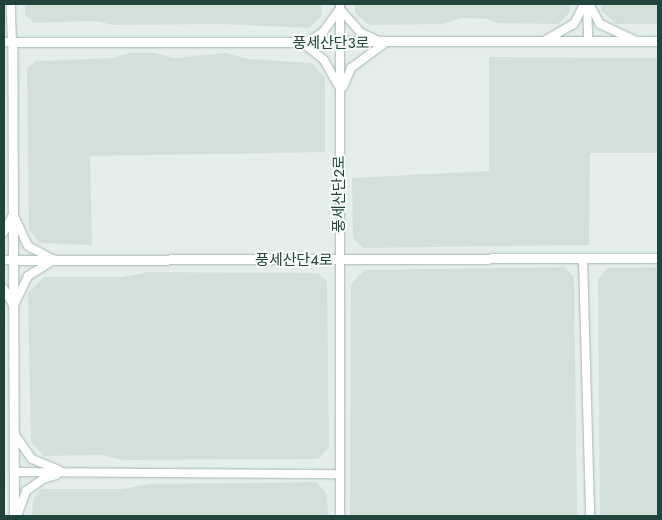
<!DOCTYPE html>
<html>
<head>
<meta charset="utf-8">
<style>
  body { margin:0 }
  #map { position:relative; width:662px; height:520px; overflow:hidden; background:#e4efeb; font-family:Jost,"Noto Sans KR",sans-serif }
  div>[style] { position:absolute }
  .built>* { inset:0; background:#d2e0da }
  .roads { filter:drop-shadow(0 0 1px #a6b8b3) drop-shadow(0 0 1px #a6b8b3) }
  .minor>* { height:8px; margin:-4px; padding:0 4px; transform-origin:4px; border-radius:4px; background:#fff }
  .tertiary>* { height:9px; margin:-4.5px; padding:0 4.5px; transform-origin:4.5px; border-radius:4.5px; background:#fff }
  span { translate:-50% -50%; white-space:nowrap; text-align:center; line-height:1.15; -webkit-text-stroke:4px #f6fbf9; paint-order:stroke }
  .street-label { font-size:15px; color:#21443d }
  .frame { position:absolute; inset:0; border:5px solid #21443d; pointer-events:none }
</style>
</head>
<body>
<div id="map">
  <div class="built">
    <div style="clip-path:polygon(25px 4px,321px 4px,322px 16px,309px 28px,220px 24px,113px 25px,96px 21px,34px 23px,25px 15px)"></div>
    <div style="clip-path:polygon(355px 4px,570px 4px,570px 12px,558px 24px,497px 23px,488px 19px,461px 18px,443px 24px,369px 25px,355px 13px)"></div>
    <div style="clip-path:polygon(601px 4px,658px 4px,658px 24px,616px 24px,601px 10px)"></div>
    <div style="clip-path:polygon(129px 53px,154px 53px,175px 58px,225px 53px,249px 59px,312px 63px,325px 78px,325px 152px,90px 156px,92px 245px,40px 243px,29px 230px,27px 69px,36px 61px,113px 58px)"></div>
    <div style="clip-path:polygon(489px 57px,658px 58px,658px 153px,590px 153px,589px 245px,363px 248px,353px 238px,352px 178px,489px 171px)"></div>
    <div style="clip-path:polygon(564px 267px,574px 277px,577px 516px,350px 516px,351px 284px,364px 270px)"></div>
    <div style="clip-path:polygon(658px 267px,658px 516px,600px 516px,598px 280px,607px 268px)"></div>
    <div style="clip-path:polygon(148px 272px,318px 273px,327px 281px,329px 447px,318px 459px,124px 460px,101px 455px,44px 456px,31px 442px,28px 293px,44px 277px,122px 277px)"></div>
    <div style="clip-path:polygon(316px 482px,327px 494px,328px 516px,32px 516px,33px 499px,41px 489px,123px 489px,149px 484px)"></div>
  </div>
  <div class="roads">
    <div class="minor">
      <div style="left:340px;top:4px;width:512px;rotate:90deg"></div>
      <div style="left:587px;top:4px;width:38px;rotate:88deg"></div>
      <div style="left:589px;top:4px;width:23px;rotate:61deg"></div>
      <div style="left:600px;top:24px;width:38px;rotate:25deg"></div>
      <div style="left:544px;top:41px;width:34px;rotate:-30deg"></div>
      <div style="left:574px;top:24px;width:22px;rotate:-63deg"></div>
      <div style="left:4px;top:42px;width:8px"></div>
      <div style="left:12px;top:42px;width:38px;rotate:-92deg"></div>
      <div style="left:343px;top:87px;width:21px;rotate:-67deg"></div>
      <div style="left:351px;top:68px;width:42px;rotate:-36.3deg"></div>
      <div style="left:340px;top:88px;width:32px;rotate:-120deg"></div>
      <div style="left:324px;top:60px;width:26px;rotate:-141deg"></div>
      <div style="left:304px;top:44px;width:22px;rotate:-32deg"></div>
      <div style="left:323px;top:32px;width:29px;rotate:-54deg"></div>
      <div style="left:340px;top:9px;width:32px;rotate:49deg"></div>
      <div style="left:361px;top:33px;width:20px;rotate:24deg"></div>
      <div style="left:14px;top:216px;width:33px;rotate:65deg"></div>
      <div style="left:28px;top:246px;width:27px;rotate:28deg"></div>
      <div style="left:4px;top:232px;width:18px;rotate:-63deg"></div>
      <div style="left:583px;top:259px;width:257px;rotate:88.4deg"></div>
      <div style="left:4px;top:260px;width:9px"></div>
      <div style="left:4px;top:289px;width:20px;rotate:60deg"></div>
      <div style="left:14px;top:305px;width:32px;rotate:-64deg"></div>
      <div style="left:28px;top:276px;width:31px;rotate:-32deg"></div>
      <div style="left:15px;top:435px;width:29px;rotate:55deg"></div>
      <div style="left:32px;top:459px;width:29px;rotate:22deg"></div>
      <div style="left:15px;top:472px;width:325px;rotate:0.4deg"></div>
      <div style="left:17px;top:516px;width:27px;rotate:-70deg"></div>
      <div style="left:26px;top:491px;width:21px;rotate:-35deg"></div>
      <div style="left:43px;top:479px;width:14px;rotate:-17deg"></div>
    </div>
    <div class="tertiary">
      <div style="left:13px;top:260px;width:645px;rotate:-0.18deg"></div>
      <div style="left:14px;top:516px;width:474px;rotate:-90.2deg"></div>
      <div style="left:12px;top:42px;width:646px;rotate:-0.09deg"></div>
    </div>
  </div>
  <div class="street-label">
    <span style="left:331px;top:44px">풍세산단3로</span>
    <span style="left:340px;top:194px;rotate:-90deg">풍세산단2로</span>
    <span style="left:294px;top:261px">풍세산단4로</span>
  </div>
  <div class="frame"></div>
</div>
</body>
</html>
